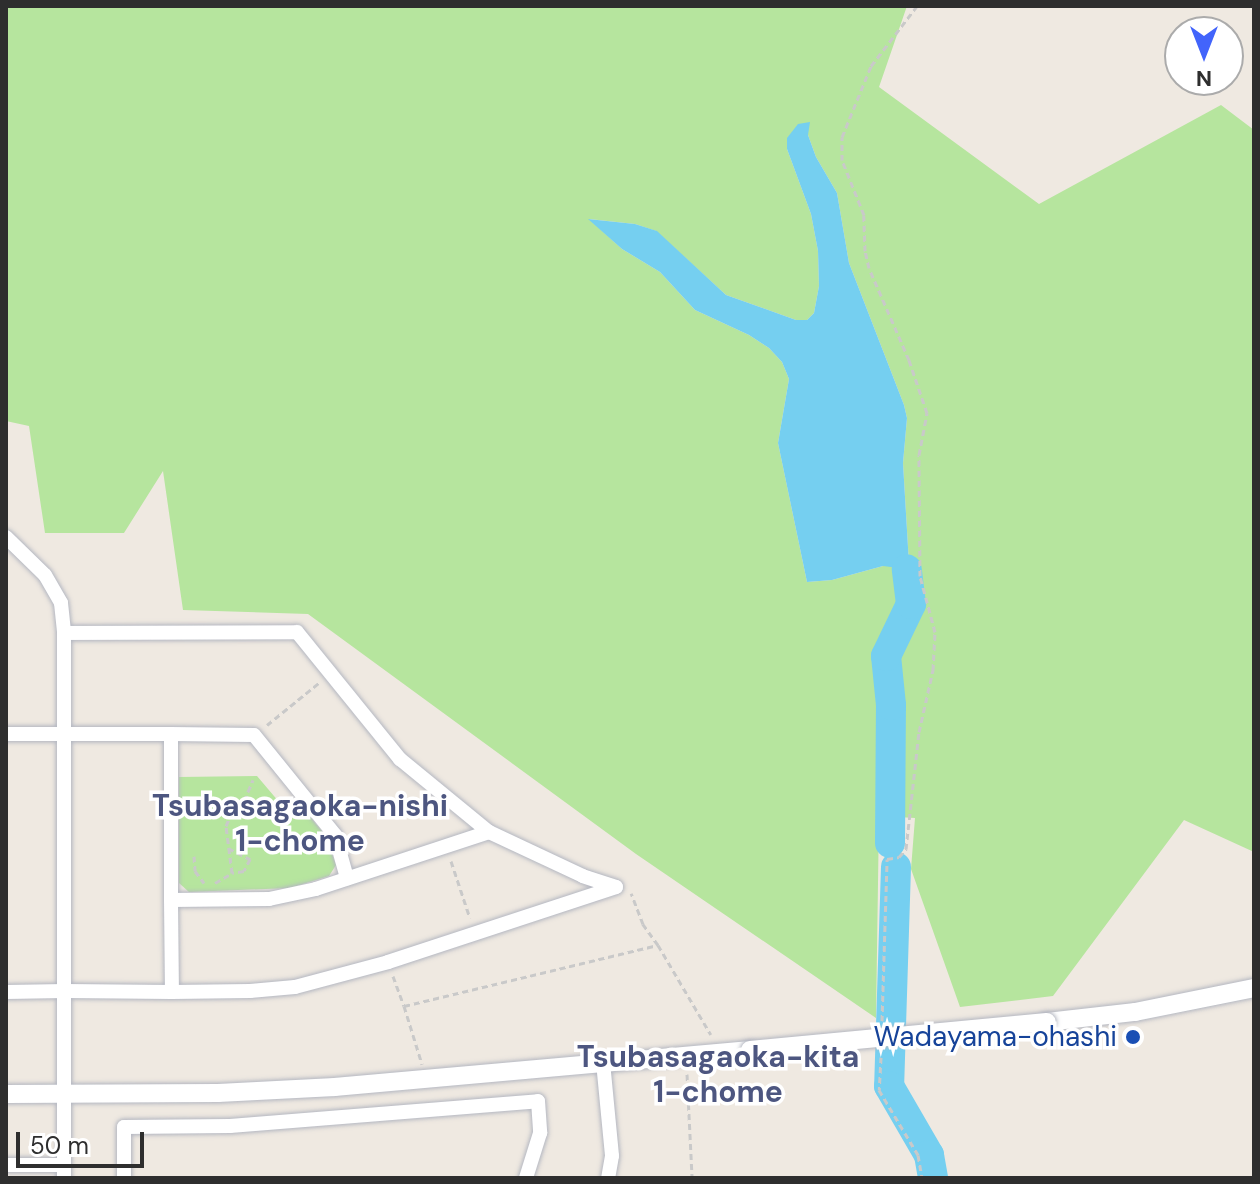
<!DOCTYPE html>
<html>
<head>
<meta charset="utf-8">
<style>
  body { margin:0 }
  #map { position:relative; width:1260px; height:1184px; overflow:hidden; background:#efe9e1; font-family:"DM Sans",sans-serif }
  div>[style] { position:absolute }
  .green>* { inset:0; background:#b6e59e }
  .water>* { inset:0; background:#75cff0 }
  .river>* { height:30px; margin:-15px; padding:0 15px; transform-origin:15px; border-radius:15px; background:#75cff0 }
  .path>* { height:3px; margin-top:-1.5px; transform-origin:0; background:repeating-linear-gradient(90deg,#c9c9c9 0 6px,transparent 0 10px) }
  .roads { filter:drop-shadow(0 0 2px #b4b7c1) drop-shadow(0 0 2px #b4b7c1) }
  .minor>* { height:14px; margin:-7px; padding:0 7px; transform-origin:7px; border-radius:7px; background:#fff }
  .tertiary>* { height:18px; margin:-9px; padding:0 9px; transform-origin:9px; border-radius:9px; background:#fff }
  .bridges { filter:drop-shadow(0 0 2px #b4b7c1) drop-shadow(0 0 2px #b4b7c1) }
  .tertiary-bridge>* { height:18px; margin:-9px; padding:0 9px; transform-origin:9px; border-radius:9px; background:#fff }
  .dots>* { width:22px; height:22px; translate:-50% -50%; box-sizing:border-box; border:4px solid #fff; border-radius:50% }
  span { translate:-50% -50%; white-space:nowrap; text-align:center; line-height:1.15; -webkit-text-stroke:7px #fff; paint-order:stroke }
  .transit-label { font-size:28px; color:#164399 }
  .right { translate:-100% -50%; text-align:right }
  .neighbourhood-label { font-size:30px; color:#4d5680; font-weight:700 }
  .frame { position:absolute; inset:0; border:8px solid #2e2e2e; pointer-events:none }
  .north { position:absolute; left:1164px; top:16px; width:80px; height:80px; box-sizing:border-box; background:#fff; border:2px solid #ababab; border-radius:50%; rotate:180deg; font-size:22px; font-weight:700; line-height:32px; text-align:center; color:#2e2e2e }
  .north::after { content:''; display:block; margin:auto; width:28px; height:36px; background:#4264fb; clip-path:polygon(50% 0,100% 100%,50% 72%,0 100%) }
  .scale { position:absolute; left:16px; top:1132px; width:128px; height:36px; box-sizing:border-box; border:4px solid #2e2e2e; border-top:0; padding-left:10px; font-size:24px; line-height:28px; white-space:nowrap; color:#2e2e2e; -webkit-text-stroke:6px #fff; paint-order:stroke }
</style>
</head>
<body>
<div id="map">
  <div class="green">
    <div style="clip-path:polygon(evenodd,6px 6px,907px 6px,879px 87px,1039px 204px,1221px 105px,1254px 130px,1254px 852px,1184px 820px,1053px 996px,960px 1007px,911px 869px,915px 818px,879px 816px,876px 1018px,636px 854px,308px 614px,183px 610px,163px 471px,124px 533px,45px 533px,29px 426px,6px 421px,6px 6px,808px 135px,816px 157px,837px 193px,849px 263px,904px 405px,907px 418px,903px 463px,909px 564px,883px 566px,832px 580px,807px 582px,778px 443px,789px 379px,782px 362px,769px 348px,749px 335px,695px 310px,660px 272px,622px 249px,589px 219px,635px 224px,656px 231px,726px 295px,796px 320px,807px 320px,814px 313px,819px 286px,818px 251px,811px 214px,787px 149px,808px 135px)"></div>
    <div style="clip-path:polygon(257px 776px,285px 809px,297px 801px,325px 835px,336px 865px,329px 876px,290px 888px,189px 892px,179px 883px,179px 777px)"></div>
  </div>
  <div class="water">
    <div style="clip-path:polygon(810px 122px,808px 135px,816px 157px,837px 193px,849px 263px,904px 405px,907px 418px,903px 463px,909px 564px,907px 569px,883px 566px,832px 580px,807px 582px,778px 443px,789px 379px,782px 362px,769px 348px,749px 335px,695px 310px,660px 272px,622px 249px,588px 219px,635px 224px,657px 231px,726px 295px,796px 320px,807px 320px,814px 313px,819px 286px,818px 251px,811px 214px,787px 149px,787px 138px,798px 124px)"></div>
  </div>
  <div class="river">
    <div style="left:890px;top:843px;width:138px;rotate:-89.6deg"></div>
    <div style="left:891px;top:705px;width:49px;rotate:-95.8deg"></div>
    <div style="left:886px;top:656px;width:58px;rotate:-64.3deg"></div>
    <div style="left:911px;top:604px;width:35px;rotate:-97deg"></div>
    <div style="left:896px;top:867px;width:219px;rotate:91.8deg"></div>
    <div style="left:889px;top:1086px;width:80px;rotate:59.9deg"></div>
    <div style="left:929px;top:1155px;width:23px;rotate:80deg"></div>
  </div>
  <div class="path">
    <div style="left:267px;top:725px;width:68px;rotate:-39.1deg"></div>
    <div style="left:244px;top:801px;width:23px;rotate:-67deg"></div>
    <div style="left:228px;top:848px;width:25px;rotate:27deg"></div>
    <div style="left:250px;top:859px;width:13px;rotate:117deg"></div>
    <div style="left:244px;top:871px;width:12px;rotate:171deg"></div>
    <div style="left:194px;top:856px;width:15px;rotate:86deg"></div>
    <div style="left:195px;top:871px;width:15px;rotate:53deg"></div>
    <div style="left:451px;top:861px;width:60px;rotate:71.6deg"></div>
    <div style="left:215px;top:883px;width:20px;rotate:-30deg"></div>
    <div style="left:232px;top:873px;width:47px;rotate:-97.3deg"></div>
    <div style="left:226px;top:826px;width:16px;rotate:-68deg"></div>
    <div style="left:232px;top:811px;width:16px;rotate:-40deg"></div>
    <div style="left:244px;top:801px;width:35px;rotate:27deg"></div>
    <div style="left:275px;top:817px;width:21px;rotate:-19deg"></div>
    <div style="left:658px;top:945px;width:104px;rotate:59.5deg"></div>
    <div style="left:393px;top:976px;width:32px;rotate:70deg"></div>
    <div style="left:404px;top:1006px;width:261px;rotate:-13.5deg"></div>
    <div style="left:658px;top:945px;width:26px;rotate:-126deg"></div>
    <div style="left:643px;top:924px;width:33px;rotate:-111deg"></div>
    <div style="left:404px;top:1006px;width:61px;rotate:72.8deg"></div>
    <div style="left:882px;top:1021px;width:162px;rotate:-88.2deg"></div>
    <div style="left:887px;top:859px;width:12px;rotate:-9deg"></div>
    <div style="left:899px;top:857px;width:11px;rotate:-49deg"></div>
    <div style="left:906px;top:849px;width:118px;rotate:-83.7deg"></div>
    <div style="left:919px;top:732px;width:64px;rotate:-77.3deg"></div>
    <div style="left:933px;top:670px;width:38px;rotate:-87deg"></div>
    <div style="left:935px;top:632px;width:58px;rotate:-105deg"></div>
    <div style="left:920px;top:576px;width:121px;rotate:-90.5deg"></div>
    <div style="left:919px;top:455px;width:43px;rotate:-79.2deg"></div>
    <div style="left:927px;top:413px;width:56px;rotate:-108.8deg"></div>
    <div style="left:909px;top:360px;width:100px;rotate:-113.5deg"></div>
    <div style="left:869px;top:268px;width:17px;rotate:-103deg"></div>
    <div style="left:865px;top:251px;width:36px;rotate:-92deg"></div>
    <div style="left:864px;top:215px;width:59px;rotate:-111.8deg"></div>
    <div style="left:842px;top:160px;width:23px;rotate:-90deg"></div>
    <div style="left:842px;top:137px;width:77px;rotate:-67.8deg"></div>
    <div style="left:871px;top:66px;width:76px;rotate:-52.5deg"></div>
    <div style="left:881px;top:1057px;width:33px;rotate:93deg"></div>
    <div style="left:879px;top:1090px;width:76px;rotate:59deg"></div>
    <div style="left:918px;top:1155px;width:23px;rotate:80deg"></div>
    <div style="left:687px;top:1074px;width:104px;rotate:87.2deg"></div>
  </div>
  <div class="roads">
    <div class="minor">
      <div style="left:6px;top:537px;width:54px;rotate:44.3deg"></div>
      <div style="left:45px;top:575px;width:32px;rotate:60deg"></div>
      <div style="left:61px;top:603px;width:30px;rotate:84deg"></div>
      <div style="left:64px;top:633px;width:545px;rotate:90deg"></div>
      <div style="left:64px;top:633px;width:233px;rotate:-0.2deg"></div>
      <div style="left:297px;top:632px;width:164px;rotate:51deg"></div>
      <div style="left:400px;top:759px;width:115px;rotate:39.4deg"></div>
      <div style="left:6px;top:734px;width:165px"></div>
      <div style="left:171px;top:900px;width:166px;rotate:-90deg"></div>
      <div style="left:171px;top:734px;width:83px;rotate:0.7deg"></div>
      <div style="left:254px;top:735px;width:129px;rotate:51deg"></div>
      <div style="left:335px;top:835px;width:45px;rotate:74.4deg"></div>
      <div style="left:6px;top:992px;width:59px;rotate:-1deg"></div>
      <div style="left:65px;top:991px;width:107px;rotate:0.5deg"></div>
      <div style="left:172px;top:992px;width:78px;rotate:-0.7deg"></div>
      <div style="left:250px;top:991px;width:45px;rotate:-5.1deg"></div>
      <div style="left:295px;top:987px;width:96px;rotate:-15deg"></div>
      <div style="left:388px;top:962px;width:240px;rotate:-18.2deg"></div>
      <div style="left:616px;top:887px;width:35px;rotate:-162deg"></div>
      <div style="left:583px;top:876px;width:104px;rotate:-154.9deg"></div>
      <div style="left:489px;top:832px;width:182px;rotate:161.8deg"></div>
      <div style="left:316px;top:889px;width:48px;rotate:168deg"></div>
      <div style="left:269px;top:899px;width:98px;rotate:179.4deg"></div>
      <div style="left:171px;top:900px;width:92px;rotate:89.4deg"></div>
      <div style="left:603px;top:1062px;width:94px;rotate:84.5deg"></div>
      <div style="left:612px;top:1156px;width:22px;rotate:100deg"></div>
      <div style="left:6px;top:1165px;width:58px"></div>
      <div style="left:124px;top:1178px;width:51px;rotate:-90deg"></div>
      <div style="left:124px;top:1127px;width:106px;rotate:-0.5deg"></div>
      <div style="left:230px;top:1126px;width:309px;rotate:-4.6deg"></div>
      <div style="left:538px;top:1101px;width:32px;rotate:86deg"></div>
      <div style="left:540px;top:1133px;width:47px;rotate:107.3deg"></div>
    </div>
    <div class="tertiary">
      <div style="left:1047px;top:1022px;width:89px;rotate:-6.5deg"></div>
      <div style="left:1135px;top:1012px;width:121px;rotate:-11.4deg"></div>
      <div style="left:6px;top:1094px;width:212px;rotate:-0.3deg"></div>
      <div style="left:218px;top:1093px;width:117px;rotate:-2.9deg"></div>
      <div style="left:335px;top:1087px;width:417px;rotate:-5.1deg"></div>
    </div>
  </div>
  <div class="bridges">
    <div class="tertiary-bridge">
      <div style="left:750px;top:1050px;width:298px;rotate:-5.4deg"></div>
    </div>
  </div>
  <div class="dots">
    <div style="left:1133px;top:1037px;background:#1a4fb4"></div>
  </div>
  <div class="transit-label">
    <span class="right" style="left:1117px;top:1037px">Wadayama-ohashi</span>
  </div>
  <div class="neighbourhood-label">
    <span style="left:300px;top:823px">Tsubasagaoka-nishi<br>1-chome</span>
    <span style="left:718px;top:1074px">Tsubasagaoka-kita<br>1-chome</span>
  </div>
  <div class="frame"></div>
  <div class="north">N</div>
  <div class="scale">50 m</div>
</div>
</body>
</html>
